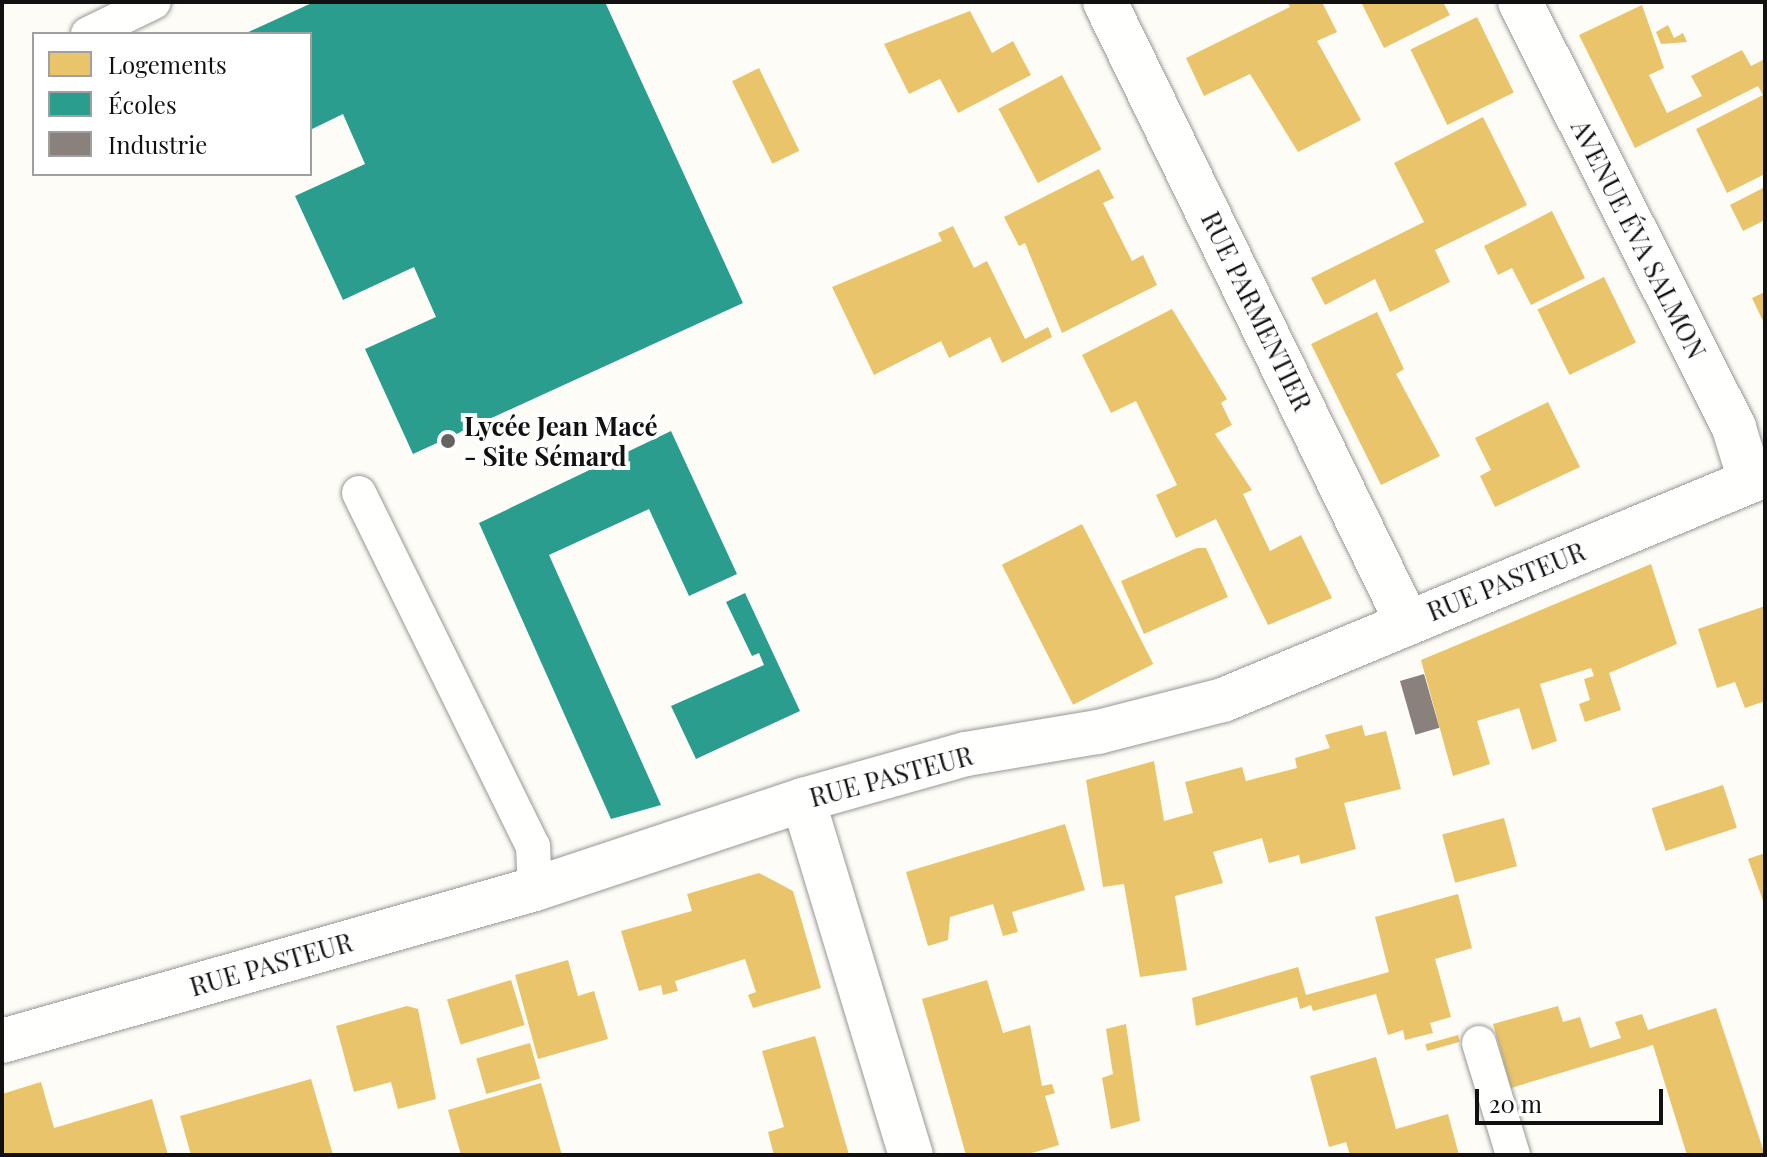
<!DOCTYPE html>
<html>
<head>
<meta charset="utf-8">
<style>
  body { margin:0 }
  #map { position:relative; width:1767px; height:1157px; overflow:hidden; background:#fdfcf7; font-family:"Playfair Display",serif }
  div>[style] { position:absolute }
  .homes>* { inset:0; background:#e9c46a; transform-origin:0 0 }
  .schools>* { inset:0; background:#2a9d8f }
  .industry>* { inset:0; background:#8a817c; transform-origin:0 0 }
  .roads { filter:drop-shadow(0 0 2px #979795) drop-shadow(0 0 2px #979795) }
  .lane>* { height:34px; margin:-17px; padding:0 17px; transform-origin:17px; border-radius:17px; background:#fffffe }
  .street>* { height:44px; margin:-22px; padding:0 22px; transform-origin:22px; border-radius:22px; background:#fffffe }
  .dots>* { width:22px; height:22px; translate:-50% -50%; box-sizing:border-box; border:4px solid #fff; border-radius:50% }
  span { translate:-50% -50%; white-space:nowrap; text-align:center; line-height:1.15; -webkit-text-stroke:8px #fff; paint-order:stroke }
  .street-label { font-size:26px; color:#111 }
  .poi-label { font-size:26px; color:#111; font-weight:700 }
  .left { translate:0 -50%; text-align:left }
  .frame { position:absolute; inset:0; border:4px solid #111; pointer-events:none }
  .legend { position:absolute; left:32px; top:32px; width:280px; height:144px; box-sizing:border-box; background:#fff; border:2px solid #a0a0a0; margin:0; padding:10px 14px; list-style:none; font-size:24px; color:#111 }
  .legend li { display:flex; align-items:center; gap:16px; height:40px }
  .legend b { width:40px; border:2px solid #a0a0a0 }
  .scale { position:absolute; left:1475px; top:1089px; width:188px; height:36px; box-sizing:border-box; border:4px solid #111; border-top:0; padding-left:10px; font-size:24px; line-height:28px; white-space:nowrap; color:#111; -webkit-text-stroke:6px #fff; paint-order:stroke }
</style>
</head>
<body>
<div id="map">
  <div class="homes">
    <div style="clip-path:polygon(1287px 2px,1322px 2px,1337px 32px,1317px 41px,1361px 120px,1298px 152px,1250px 74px,1204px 96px,1186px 58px,1290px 7px)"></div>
    <div style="clip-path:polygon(1361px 2px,1443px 2px,1450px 15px,1384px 48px)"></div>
    <div style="clip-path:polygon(1642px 5px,1664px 68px,1649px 75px,1667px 113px,1702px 96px,1691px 76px,1742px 50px,1751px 66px,1765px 59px,1765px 174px,1727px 193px,1696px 129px,1763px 95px,1758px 86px,1635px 148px,1579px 35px)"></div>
    <div style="clip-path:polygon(970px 11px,992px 53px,1013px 41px,1031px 75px,958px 113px,940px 79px,909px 94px,884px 44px)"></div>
    <div style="left:1477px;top:17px;width:84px;height:74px;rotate:64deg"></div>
    <div style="clip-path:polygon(1668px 25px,1674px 38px,1683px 33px,1687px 42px,1661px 44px,1656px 32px)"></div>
    <div style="left:759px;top:68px;width:92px;height:30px;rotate:64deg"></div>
    <div style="left:1062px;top:75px;width:84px;height:72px;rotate:62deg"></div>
    <div style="clip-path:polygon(1483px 117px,1527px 205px,1435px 250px,1450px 282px,1390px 312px,1375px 279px,1325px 305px,1311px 278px,1424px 222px,1394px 163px)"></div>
    <div style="clip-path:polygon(1099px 169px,1114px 198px,1103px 203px,1132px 261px,1143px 255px,1157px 285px,1062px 333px,1025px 243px,1019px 246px,1004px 217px)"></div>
    <div style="clip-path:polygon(1765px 187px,1765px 220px,1743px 231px,1730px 205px)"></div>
    <div style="clip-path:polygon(1552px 211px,1585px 278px,1531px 305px,1512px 268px,1498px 275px,1484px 246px)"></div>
    <div style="clip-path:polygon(953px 226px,974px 268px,987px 261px,1025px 339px,1048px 327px,1052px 337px,1002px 363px,990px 337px,949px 358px,941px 341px,874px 375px,832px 287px,942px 241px,938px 233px)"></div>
    <div style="left:1604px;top:277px;width:73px;height:74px;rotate:64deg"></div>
    <div style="clip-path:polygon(1765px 292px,1765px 325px,1752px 298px)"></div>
    <div style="clip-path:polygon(1172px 309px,1227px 399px,1221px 403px,1232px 425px,1215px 434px,1252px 490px,1243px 494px,1270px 551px,1301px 535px,1332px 598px,1268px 625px,1216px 519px,1176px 538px,1156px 495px,1177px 485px,1136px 401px,1111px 413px,1082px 355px)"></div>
    <div style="clip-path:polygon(1377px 312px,1404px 369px,1396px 374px,1440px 456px,1381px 485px,1311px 344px)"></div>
    <div style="clip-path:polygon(1548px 402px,1580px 467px,1495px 507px,1480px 476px,1491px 470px,1475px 438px)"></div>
    <div style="left:1082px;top:524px;width:157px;height:90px;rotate:63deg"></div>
    <div style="clip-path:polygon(1197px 548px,1206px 548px,1228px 597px,1144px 634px,1121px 581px)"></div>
    <div style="clip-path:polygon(1651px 564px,1677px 644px,1609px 673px,1621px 710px,1585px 722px,1579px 704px,1590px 700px,1584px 679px,1594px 676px,1591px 668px,1540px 684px,1557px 741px,1532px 750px,1519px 708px,1477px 721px,1490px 764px,1453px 776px,1421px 660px)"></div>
    <div style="clip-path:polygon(1765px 606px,1765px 701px,1745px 708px,1735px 682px,1717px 688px,1698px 629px)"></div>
    <div style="clip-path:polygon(1362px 725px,1365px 736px,1386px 731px,1401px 789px,1344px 803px,1356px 849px,1301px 864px,1299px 855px,1269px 863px,1262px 838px,1213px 852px,1223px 883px,1175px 896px,1187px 970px,1140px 977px,1124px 884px,1103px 887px,1086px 780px,1154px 761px,1164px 821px,1193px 813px,1185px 782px,1242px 767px,1246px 781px,1297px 768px,1295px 758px,1330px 748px,1325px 735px)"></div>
    <div style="left:1723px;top:785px;width:45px;height:75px;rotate:72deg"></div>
    <div style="left:1504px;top:818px;width:50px;height:64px;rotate:75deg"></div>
    <div style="clip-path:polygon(1065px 824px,1085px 890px,1012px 912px,1018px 932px,1003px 936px,993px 904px,950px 917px,948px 940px,928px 946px,906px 872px)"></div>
    <div style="clip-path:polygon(1765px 853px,1765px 906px,1748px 859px)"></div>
    <div style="clip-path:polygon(759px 873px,793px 891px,821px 988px,753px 1008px,748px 995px,756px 992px,745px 959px,675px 981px,678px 991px,663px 995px,661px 985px,639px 991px,621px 931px,692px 911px,687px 894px)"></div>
    <div style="clip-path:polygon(1458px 894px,1472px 948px,1435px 959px,1451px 1017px,1430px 1023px,1433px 1033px,1405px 1040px,1403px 1030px,1388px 1035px,1376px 994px,1313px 1011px,1311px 1005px,1300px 1009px,1297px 997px,1196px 1026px,1192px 998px,1298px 967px,1306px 995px,1389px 972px,1375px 917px)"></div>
    <div style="clip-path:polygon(568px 960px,578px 996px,594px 991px,608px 1039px,538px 1059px,515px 975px)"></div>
    <div style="left:511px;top:980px;width:47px;height:67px;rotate:73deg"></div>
    <div style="clip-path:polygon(987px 980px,1003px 1033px,1030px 1025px,1042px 1086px,1052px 1084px,1055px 1093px,1045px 1096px,1059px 1145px,1025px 1155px,966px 1155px,922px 999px)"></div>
    <div style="clip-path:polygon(407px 1006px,418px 1009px,436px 1099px,398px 1109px,391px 1082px,354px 1092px,336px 1026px)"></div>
    <div style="clip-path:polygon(1558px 1006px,1563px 1022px,1580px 1017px,1590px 1048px,1621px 1038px,1615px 1022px,1642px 1014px,1648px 1030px,1716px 1008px,1765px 1155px,1687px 1155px,1653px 1045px,1511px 1088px,1493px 1024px)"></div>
    <div style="clip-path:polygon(1126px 1024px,1140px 1121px,1111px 1129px,1102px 1078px,1113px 1074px,1106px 1029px)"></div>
    <div style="left:1458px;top:1035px;width:7px;height:34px;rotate:74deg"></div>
    <div style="clip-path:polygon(815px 1036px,849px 1155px,774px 1155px,768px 1132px,784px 1127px,762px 1051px)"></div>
    <div style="left:530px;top:1043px;width:37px;height:56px;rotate:74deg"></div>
    <div style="clip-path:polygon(1376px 1057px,1396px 1129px,1448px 1114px,1459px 1155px,1350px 1155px,1346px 1142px,1329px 1147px,1310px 1076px)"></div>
    <div style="clip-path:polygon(311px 1079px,333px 1155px,191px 1155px,180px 1116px)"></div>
    <div style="clip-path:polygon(41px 1082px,54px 1128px,152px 1099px,168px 1155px,2px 1155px,2px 1094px)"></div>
    <div style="clip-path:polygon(541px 1083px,562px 1155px,461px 1155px,448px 1110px)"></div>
  </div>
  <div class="schools">
    <div style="clip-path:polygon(314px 2px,605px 2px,743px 303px,413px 454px,365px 349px,436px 317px,414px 267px,343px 300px,295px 196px,365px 164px,343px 114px,310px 130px,310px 34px,244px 34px)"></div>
    <div style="clip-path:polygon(671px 431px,737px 574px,689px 596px,649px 509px,549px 555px,661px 805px,611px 819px,479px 523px)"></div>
    <div style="clip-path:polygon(745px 593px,800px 711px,696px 759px,671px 706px,764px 665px,759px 653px,752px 656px,726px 602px)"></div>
  </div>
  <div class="industry">
    <div style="left:1424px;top:674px;width:56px;height:25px;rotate:74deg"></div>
  </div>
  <div class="roads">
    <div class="lane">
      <div style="left:88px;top:34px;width:73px;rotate:-25.9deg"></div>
      <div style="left:359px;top:493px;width:394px;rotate:63.8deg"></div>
      <div style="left:533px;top:846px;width:43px;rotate:87.3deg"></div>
      <div style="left:1479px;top:1043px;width:117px;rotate:73.1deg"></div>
    </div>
    <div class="street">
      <div style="left:1105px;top:2px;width:690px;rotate:64.03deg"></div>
      <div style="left:1520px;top:2px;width:477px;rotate:63.3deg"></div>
      <div style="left:1734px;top:428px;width:54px;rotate:72.9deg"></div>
      <div style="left:803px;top:800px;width:371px;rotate:73.1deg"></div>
      <div style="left:2px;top:1041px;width:554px;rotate:-15.92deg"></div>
      <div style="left:535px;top:889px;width:282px;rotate:-18.4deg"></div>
      <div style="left:803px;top:800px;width:169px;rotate:-15.8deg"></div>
      <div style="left:966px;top:754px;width:134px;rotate:-9.5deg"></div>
      <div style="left:1098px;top:732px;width:129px;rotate:-14.4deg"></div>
      <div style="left:1223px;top:700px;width:587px;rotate:-22.54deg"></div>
    </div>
  </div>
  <div class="dots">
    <div style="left:448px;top:441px;background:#646362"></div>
  </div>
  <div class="street-label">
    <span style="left:1639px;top:239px;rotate:63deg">AVENUE ÉVA SALMON</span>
    <span style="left:1257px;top:311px;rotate:64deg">RUE PARMENTIER</span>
    <span style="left:1506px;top:581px;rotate:-22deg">RUE PASTEUR</span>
    <span style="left:891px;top:776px;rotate:-15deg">RUE PASTEUR</span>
    <span style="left:271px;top:964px;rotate:-16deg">RUE PASTEUR</span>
  </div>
  <div class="poi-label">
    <span class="left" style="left:464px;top:441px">Lycée Jean Macé<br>- Site Sémard</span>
  </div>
  <div class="frame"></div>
  <ul class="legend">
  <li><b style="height:22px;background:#e9c46a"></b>Logements</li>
  <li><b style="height:22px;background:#2a9d8f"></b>Écoles</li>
  <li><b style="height:22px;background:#8a817c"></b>Industrie</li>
  </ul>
  <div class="scale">20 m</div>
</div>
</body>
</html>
